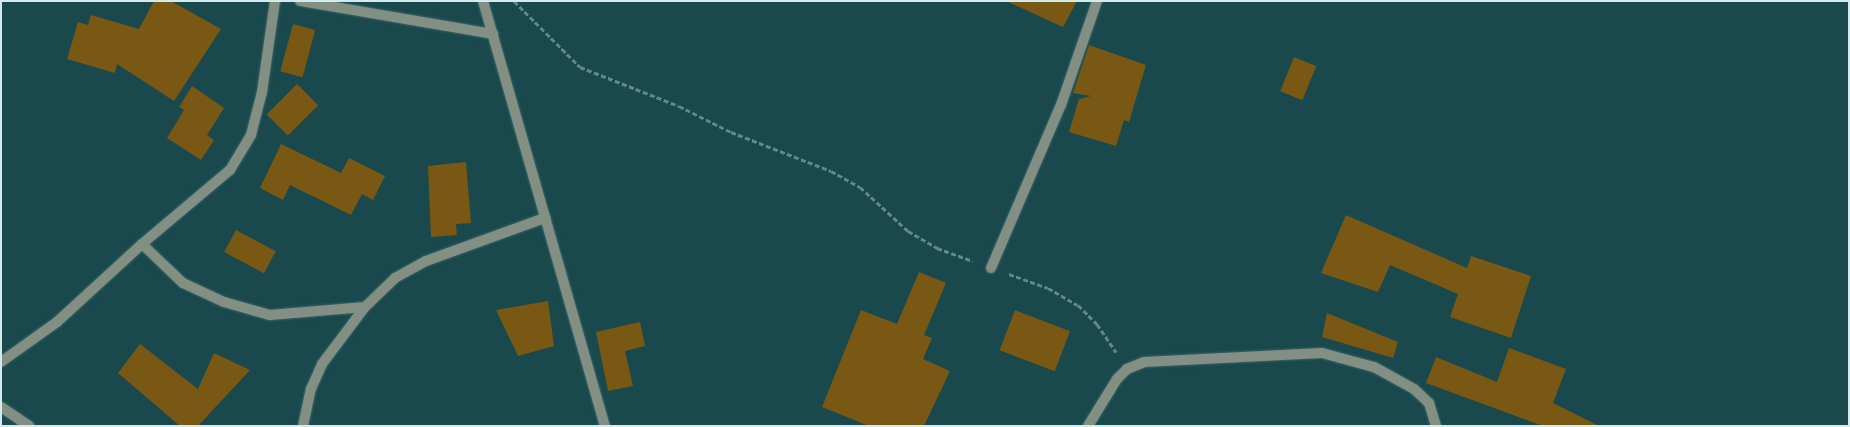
<!DOCTYPE html>
<html>
<head>
<meta charset="utf-8">
<style>
  body { margin:0 }
  #map { position:relative; width:1850px; height:427px; overflow:hidden; background:#19494c; font-family:"Roboto Condensed",sans-serif }
  div>[style] { position:absolute }
  .building>* { inset:0; background:#785813; transform-origin:0 0 }
  .path>* { height:3px; margin-top:-1.5px; transform-origin:0; background:repeating-linear-gradient(90deg,#61888a 0 5px,transparent 0 7.5px) }
  .roads { filter:drop-shadow(0 0 1px #3a6669) drop-shadow(0 0 1px #3a6669) }
  .minor>* { height:10px; margin:-5px; padding:0 5px; transform-origin:5px; border-radius:5px; background:#848f83 }
  span { translate:-50% -50%; white-space:nowrap; text-align:center; line-height:1.15; -webkit-text-stroke:5px #19494c; paint-order:stroke }
  .frame { position:absolute; inset:0; border:2px solid #d3ebec; pointer-events:none }
</style>
</head>
<body>
<div id="map">
  <div class="building">
    <div style="clip-path:polygon(154px 1px,171px 1px,221px 29px,174px 101px,117px 64px,115px 73px,67px 59px,78px 22px,88px 25px,91px 15px,139px 29px)"></div>
    <div style="clip-path:polygon(1006px 1px,1077px 1px,1063px 27px)"></div>
    <div style="left:293px;top:24px;width:23px;height:49px;rotate:15deg"></div>
    <div style="clip-path:polygon(1089px 45px,1146px 65px,1129px 122px,1124px 120px,1116px 146px,1069px 132px,1079px 99px,1091px 96px,1073px 93px)"></div>
    <div style="left:1294px;top:57px;width:24px;height:37px;rotate:22deg"></div>
    <div style="left:297px;top:84px;width:30px;height:43px;rotate:45deg"></div>
    <div style="clip-path:polygon(192px 86px,224px 108px,207px 135px,214px 140px,201px 160px,167px 138px,184px 110px,179px 107px)"></div>
    <div style="clip-path:polygon(281px 144px,341px 173px,349px 158px,385px 176px,373px 200px,362px 194px,351px 215px,290px 185px,283px 200px,260px 188px)"></div>
    <div style="clip-path:polygon(466px 162px,471px 223px,456px 224px,457px 235px,431px 237px,428px 166px)"></div>
    <div style="clip-path:polygon(1346px 215px,1467px 268px,1471px 256px,1531px 276px,1511px 338px,1450px 317px,1458px 294px,1390px 265px,1378px 292px,1321px 273px)"></div>
    <div style="left:236px;top:230px;width:45px;height:25px;rotate:28deg"></div>
    <div style="clip-path:polygon(919px 272px,946px 283px,924px 335px,932px 338px,923px 359px,950px 371px,924px 426px,869px 426px,822px 407px,861px 310px,897px 324px)"></div>
    <div style="clip-path:polygon(548px 301px,554px 346px,518px 356px,496px 310px)"></div>
    <div style="left:1015px;top:310px;width:59px;height:43px;rotate:21deg"></div>
    <div style="clip-path:polygon(1327px 313px,1398px 342px,1393px 358px,1322px 337px)"></div>
    <div style="clip-path:polygon(640px 322px,645px 346px,625px 351px,633px 386px,608px 391px,596px 332px)"></div>
    <div style="clip-path:polygon(140px 344px,198px 389px,214px 353px,250px 370px,198px 426px,180px 426px,118px 373px)"></div>
    <div style="clip-path:polygon(1509px 348px,1566px 369px,1553px 403px,1599px 426px,1543px 426px,1426px 383px,1436px 357px,1497px 382px)"></div>
  </div>
  <div class="path">
    <div style="left:514px;top:1px;width:93px;rotate:45deg"></div>
    <div style="left:580px;top:67px;width:106px;rotate:21.5deg"></div>
    <div style="left:679px;top:106px;width:58px;rotate:26.6deg"></div>
    <div style="left:731px;top:132px;width:107px;rotate:21.3deg"></div>
    <div style="left:831px;top:171px;width:33px;rotate:29deg"></div>
    <div style="left:860px;top:187px;width:65px;rotate:42.5deg"></div>
    <div style="left:908px;top:231px;width:34px;rotate:30deg"></div>
    <div style="left:937px;top:248px;width:38px;rotate:20deg"></div>
    <div style="left:1009px;top:274px;width:41px;rotate:19.7deg"></div>
    <div style="left:1048px;top:288px;width:34px;rotate:30deg"></div>
    <div style="left:1078px;top:305px;width:27px;rotate:45deg"></div>
    <div style="left:1097px;top:324px;width:34px;rotate:56deg"></div>
  </div>
  <div class="roads">
    <div class="minor">
      <div style="left:300px;top:1px;width:196px;rotate:9.7deg"></div>
      <div style="left:483px;top:1px;width:442px;rotate:74deg"></div>
      <div style="left:142px;top:244px;width:57px;rotate:43.6deg"></div>
      <div style="left:183px;top:283px;width:45px;rotate:24.9deg"></div>
      <div style="left:224px;top:302px;width:48px;rotate:15.8deg"></div>
      <div style="left:270px;top:315px;width:95px;rotate:-4.8deg"></div>
      <div style="left:991px;top:268px;width:177px;rotate:-66.8deg"></div>
      <div style="left:1061px;top:105px;width:110px;rotate:-70.9deg"></div>
      <div style="left:1px;top:362px;width:69px;rotate:-35.5deg"></div>
      <div style="left:57px;top:322px;width:115px;rotate:-42.5deg"></div>
      <div style="left:142px;top:244px;width:115px;rotate:-40.1deg"></div>
      <div style="left:230px;top:170px;width:41px;rotate:-59deg"></div>
      <div style="left:251px;top:135px;width:44px;rotate:-75.7deg"></div>
      <div style="left:262px;top:92px;width:92px;rotate:-81.9deg"></div>
      <div style="left:1px;top:407px;width:34px;rotate:34deg"></div>
      <div style="left:303px;top:426px;width:38px;rotate:-78deg"></div>
      <div style="left:311px;top:389px;width:27px;rotate:-66deg"></div>
      <div style="left:322px;top:364px;width:71px;rotate:-53deg"></div>
      <div style="left:365px;top:307px;width:42px;rotate:-44deg"></div>
      <div style="left:395px;top:278px;width:35px;rotate:-29deg"></div>
      <div style="left:426px;top:261px;width:127px;rotate:-19.9deg"></div>
      <div style="left:1088px;top:426px;width:55px;rotate:-58.3deg"></div>
      <div style="left:1117px;top:379px;width:14px;rotate:-45deg"></div>
      <div style="left:1127px;top:369px;width:18px;rotate:-22deg"></div>
      <div style="left:1144px;top:362px;width:178px;rotate:-2.9deg"></div>
      <div style="left:1322px;top:353px;width:54px;rotate:15.1deg"></div>
      <div style="left:1374px;top:367px;width:46px;rotate:28.8deg"></div>
      <div style="left:1414px;top:389px;width:21px;rotate:43deg"></div>
      <div style="left:1429px;top:403px;width:24px;rotate:73deg"></div>
    </div>
  </div>
  <div class="frame"></div>
</div>
</body>
</html>
